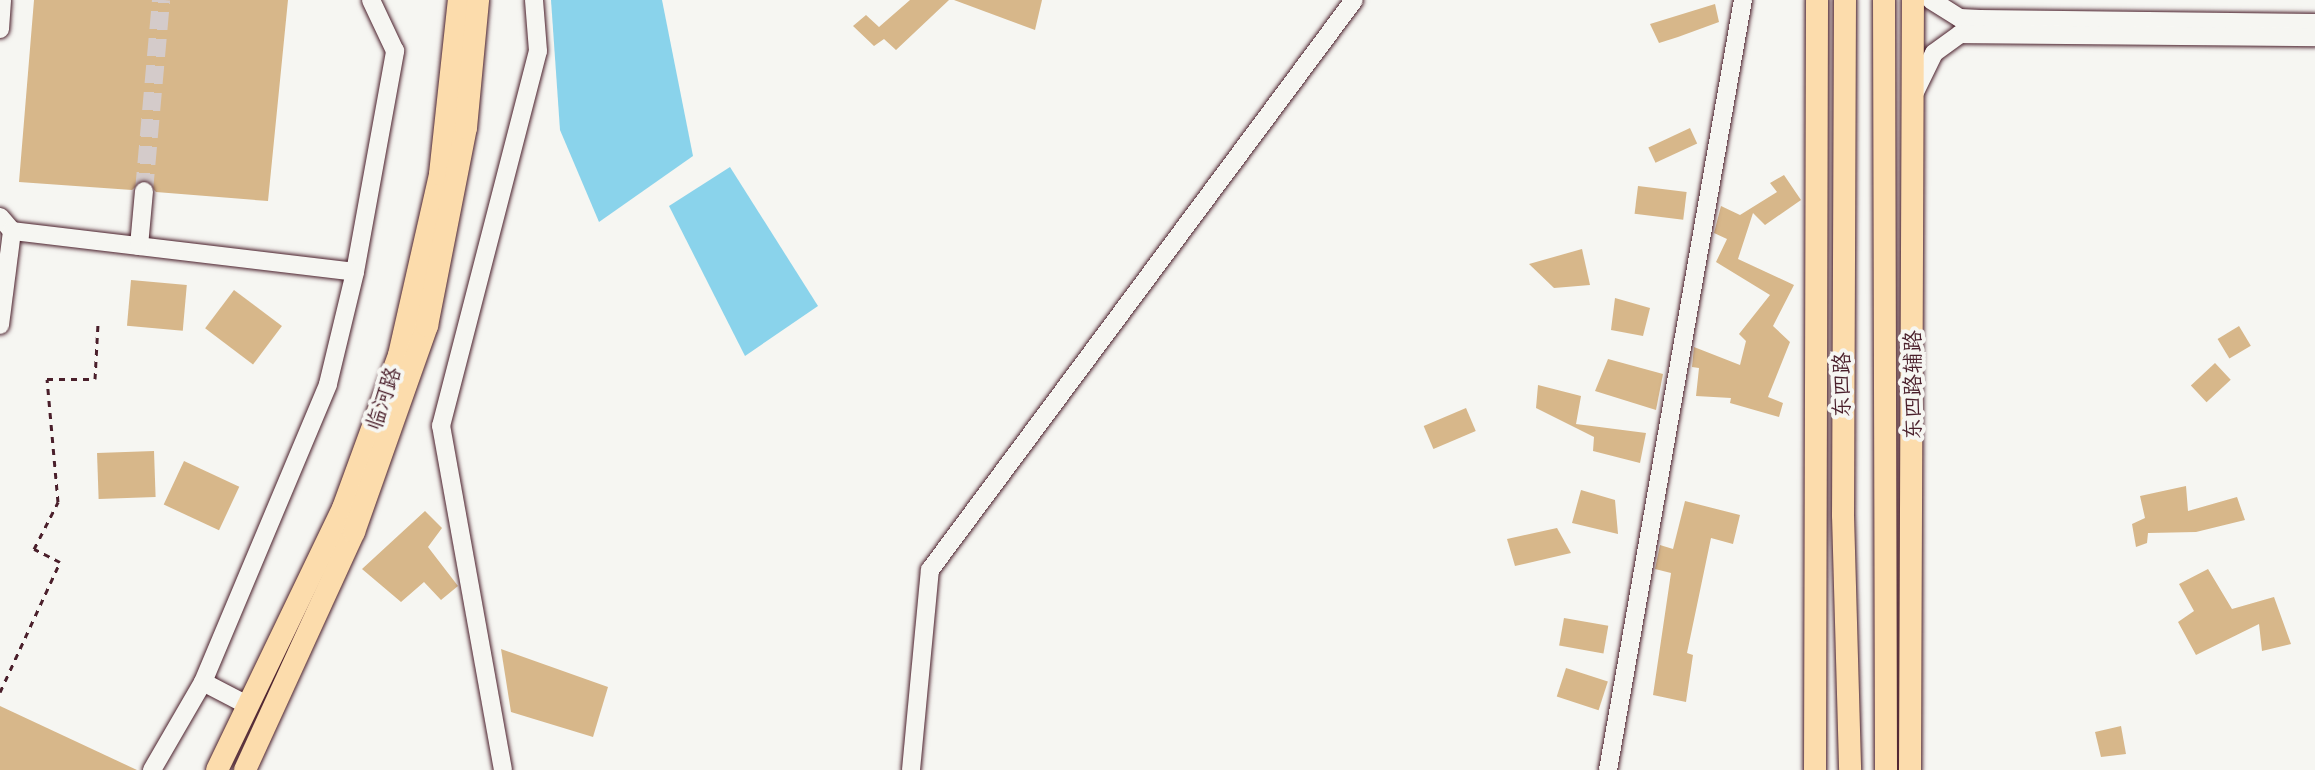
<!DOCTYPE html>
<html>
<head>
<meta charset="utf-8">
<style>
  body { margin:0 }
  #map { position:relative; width:2315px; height:770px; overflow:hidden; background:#f6f6f2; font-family:"Architects Daughter","LXGW WenKai TC",sans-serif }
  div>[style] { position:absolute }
  .water>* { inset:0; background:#8ad3eb }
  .building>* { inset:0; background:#d7b78a; transform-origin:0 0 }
  .minor-tunnel>* { height:18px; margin-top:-9px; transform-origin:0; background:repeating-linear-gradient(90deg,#d4cbca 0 18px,transparent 0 27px) }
  .path>* { height:3px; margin-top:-1.5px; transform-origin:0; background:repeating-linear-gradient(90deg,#4a1f2b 0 6px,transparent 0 12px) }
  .roads { filter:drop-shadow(0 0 2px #4a1f2b) drop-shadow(0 0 2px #4a1f2b) }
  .minor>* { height:18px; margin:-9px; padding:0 9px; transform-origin:9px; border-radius:9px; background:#f6f6f2 }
  .major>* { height:22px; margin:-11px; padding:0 11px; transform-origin:11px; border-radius:11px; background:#fcdcac }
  span { translate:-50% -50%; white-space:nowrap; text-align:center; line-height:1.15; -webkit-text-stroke:8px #f6f6f2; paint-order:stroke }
  .street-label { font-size:22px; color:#4a1f2b }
</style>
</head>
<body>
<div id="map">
  <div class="water">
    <div style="clip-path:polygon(551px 0,662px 0,693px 156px,599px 222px,560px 130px)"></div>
    <div style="clip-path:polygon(730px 167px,818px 306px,745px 356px,669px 206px)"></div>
  </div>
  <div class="building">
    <div style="clip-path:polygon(34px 0,288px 0,268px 201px,156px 192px,144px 179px,132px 190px,19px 182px)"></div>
    <div style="clip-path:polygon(910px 0,949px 0,896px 50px,884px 39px,874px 46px,853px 26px,866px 15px,879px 27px)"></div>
    <div style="clip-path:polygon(954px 0,1042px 0,1035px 30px)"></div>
    <div style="clip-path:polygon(1715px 4px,1719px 22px,1678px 37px,1659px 43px,1650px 24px)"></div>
    <div style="left:1690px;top:128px;width:17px;height:46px;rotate:65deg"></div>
    <div style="clip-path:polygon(1784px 175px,1801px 200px,1765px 225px,1753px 213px,1738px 259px,1794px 285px,1773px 326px,1790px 342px,1768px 397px,1783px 403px,1779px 417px,1730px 403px,1731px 398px,1696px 396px,1699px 368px,1692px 367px,1694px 347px,1740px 365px,1746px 341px,1739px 334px,1770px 295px,1716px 262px,1727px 239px,1714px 233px,1721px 206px,1740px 215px,1777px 192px,1770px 183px)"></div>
    <div style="left:1638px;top:186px;width:49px;height:28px;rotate:7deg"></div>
    <div style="clip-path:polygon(1582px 249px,1590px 285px,1554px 288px,1529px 264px)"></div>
    <div style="left:131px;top:280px;width:56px;height:46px;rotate:5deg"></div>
    <div style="left:234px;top:290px;width:60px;height:48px;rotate:37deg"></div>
    <div style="clip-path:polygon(1615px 298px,1650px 308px,1643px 336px,1611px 330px)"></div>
    <div style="left:2239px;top:326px;width:23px;height:25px;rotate:59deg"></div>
    <div style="clip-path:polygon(1608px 359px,1663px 374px,1656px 410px,1595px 391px)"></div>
    <div style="left:2215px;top:363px;width:23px;height:33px;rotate:47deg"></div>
    <div style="clip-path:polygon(1538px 385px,1581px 396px,1576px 424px,1646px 433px,1640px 463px,1593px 451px,1594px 437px,1536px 408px)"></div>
    <div style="left:1466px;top:408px;width:25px;height:46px;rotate:67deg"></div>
    <div style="left:154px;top:451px;width:46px;height:57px;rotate:88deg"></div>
    <div style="left:184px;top:461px;width:61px;height:48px;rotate:25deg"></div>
    <div style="clip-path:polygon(2186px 486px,2188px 511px,2237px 497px,2245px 520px,2196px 532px,2148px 533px,2147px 543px,2136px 547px,2132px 524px,2145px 518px,2140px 496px)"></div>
    <div style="clip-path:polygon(1581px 490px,1615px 500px,1618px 534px,1572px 523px)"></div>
    <div style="clip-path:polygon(1685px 501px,1740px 515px,1733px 544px,1711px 538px,1687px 653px,1693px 655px,1686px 702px,1653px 695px,1671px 573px,1655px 569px,1660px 545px,1673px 549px)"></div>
    <div style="clip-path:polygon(425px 511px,442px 528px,428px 547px,458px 586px,441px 600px,424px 582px,401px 602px,362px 569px)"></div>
    <div style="clip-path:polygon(1557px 528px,1571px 553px,1515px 566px,1507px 539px)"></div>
    <div style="clip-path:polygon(2208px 569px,2232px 609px,2274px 597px,2291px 644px,2262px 651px,2259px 624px,2196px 655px,2178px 622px,2194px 611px,2179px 584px)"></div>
    <div style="left:1564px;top:618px;width:45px;height:28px;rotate:10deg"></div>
    <div style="clip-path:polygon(501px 649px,608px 687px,593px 737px,511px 712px)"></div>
    <div style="left:1566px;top:668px;width:44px;height:30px;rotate:18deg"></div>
    <div style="clip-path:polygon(0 706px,137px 770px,0 770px)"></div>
    <div style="clip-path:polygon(2121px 726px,2126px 754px,2101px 757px,2095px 732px)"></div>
  </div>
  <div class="minor-tunnel">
    <div style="left:144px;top:191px;width:192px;rotate:-84.9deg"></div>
  </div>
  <div class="path">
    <div style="left:0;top:692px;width:143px;rotate:-65.2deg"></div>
    <div style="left:60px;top:562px;width:29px;rotate:-153deg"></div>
    <div style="left:34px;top:549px;width:53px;rotate:-62.9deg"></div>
    <div style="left:58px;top:502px;width:123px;rotate:-95.1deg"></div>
    <div style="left:47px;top:379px;width:48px"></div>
    <div style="left:95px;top:379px;width:56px;rotate:-86.9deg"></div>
  </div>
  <div class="roads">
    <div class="minor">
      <div style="left:1931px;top:0;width:34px;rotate:32deg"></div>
      <div style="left:1960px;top:18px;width:20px;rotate:3deg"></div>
      <div style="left:1980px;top:19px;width:335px;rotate:0.7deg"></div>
      <div style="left:0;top:29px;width:29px;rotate:-86deg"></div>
      <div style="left:1915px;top:92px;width:43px;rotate:-64deg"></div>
      <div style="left:1934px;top:53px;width:32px;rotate:-36deg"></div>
      <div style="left:1960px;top:34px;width:355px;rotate:0.5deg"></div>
      <div style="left:0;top:217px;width:18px;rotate:49deg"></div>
      <div style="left:12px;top:231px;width:345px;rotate:6.8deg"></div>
      <div style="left:355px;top:272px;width:225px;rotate:-79.7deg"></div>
      <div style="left:395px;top:51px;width:56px;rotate:-115.2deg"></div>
      <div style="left:139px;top:246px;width:55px;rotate:-84.8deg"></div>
      <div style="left:0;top:325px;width:95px;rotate:-82.7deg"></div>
      <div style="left:203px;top:682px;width:52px;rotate:27.6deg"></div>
      <div style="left:152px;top:770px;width:102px;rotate:-59.9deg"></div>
      <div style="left:203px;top:682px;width:323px;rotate:-67.2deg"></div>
      <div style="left:328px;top:384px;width:115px;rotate:-76.4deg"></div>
      <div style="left:503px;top:770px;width:350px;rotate:-100.2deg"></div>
      <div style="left:441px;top:426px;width:387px;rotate:-75.5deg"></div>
      <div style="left:538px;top:51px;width:51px;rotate:-94.5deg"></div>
      <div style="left:911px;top:770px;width:201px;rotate:-84.6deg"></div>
      <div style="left:930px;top:570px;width:710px;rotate:-53.36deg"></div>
      <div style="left:1608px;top:770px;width:782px;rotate:-80.06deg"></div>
    </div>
    <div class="major">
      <div style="left:1845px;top:0;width:515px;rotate:90.22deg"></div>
      <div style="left:1843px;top:515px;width:255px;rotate:88.4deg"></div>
      <div style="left:1884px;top:0;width:770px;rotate:89.85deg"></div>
      <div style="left:217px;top:770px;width:291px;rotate:-64.3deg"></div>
      <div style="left:343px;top:508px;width:163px;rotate:-69.9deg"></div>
      <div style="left:399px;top:355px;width:186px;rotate:-77.2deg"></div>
      <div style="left:440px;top:174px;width:175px;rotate:-83.8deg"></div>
      <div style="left:245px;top:770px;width:262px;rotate:-65.4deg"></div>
      <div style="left:354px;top:532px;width:219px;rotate:-70.5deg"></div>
      <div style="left:427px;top:326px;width:202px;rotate:-78.9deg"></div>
      <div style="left:466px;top:128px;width:129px;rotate:-84.6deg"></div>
      <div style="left:1815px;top:770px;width:770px;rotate:-89.85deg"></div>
      <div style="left:1910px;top:770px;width:770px;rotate:-89.78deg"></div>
    </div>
  </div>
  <div class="street-label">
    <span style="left:1843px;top:385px;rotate:-90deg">东四路</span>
    <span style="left:1914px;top:385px;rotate:-90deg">东四路辅路</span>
    <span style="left:384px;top:399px;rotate:-71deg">临河路</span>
  </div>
</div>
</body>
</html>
